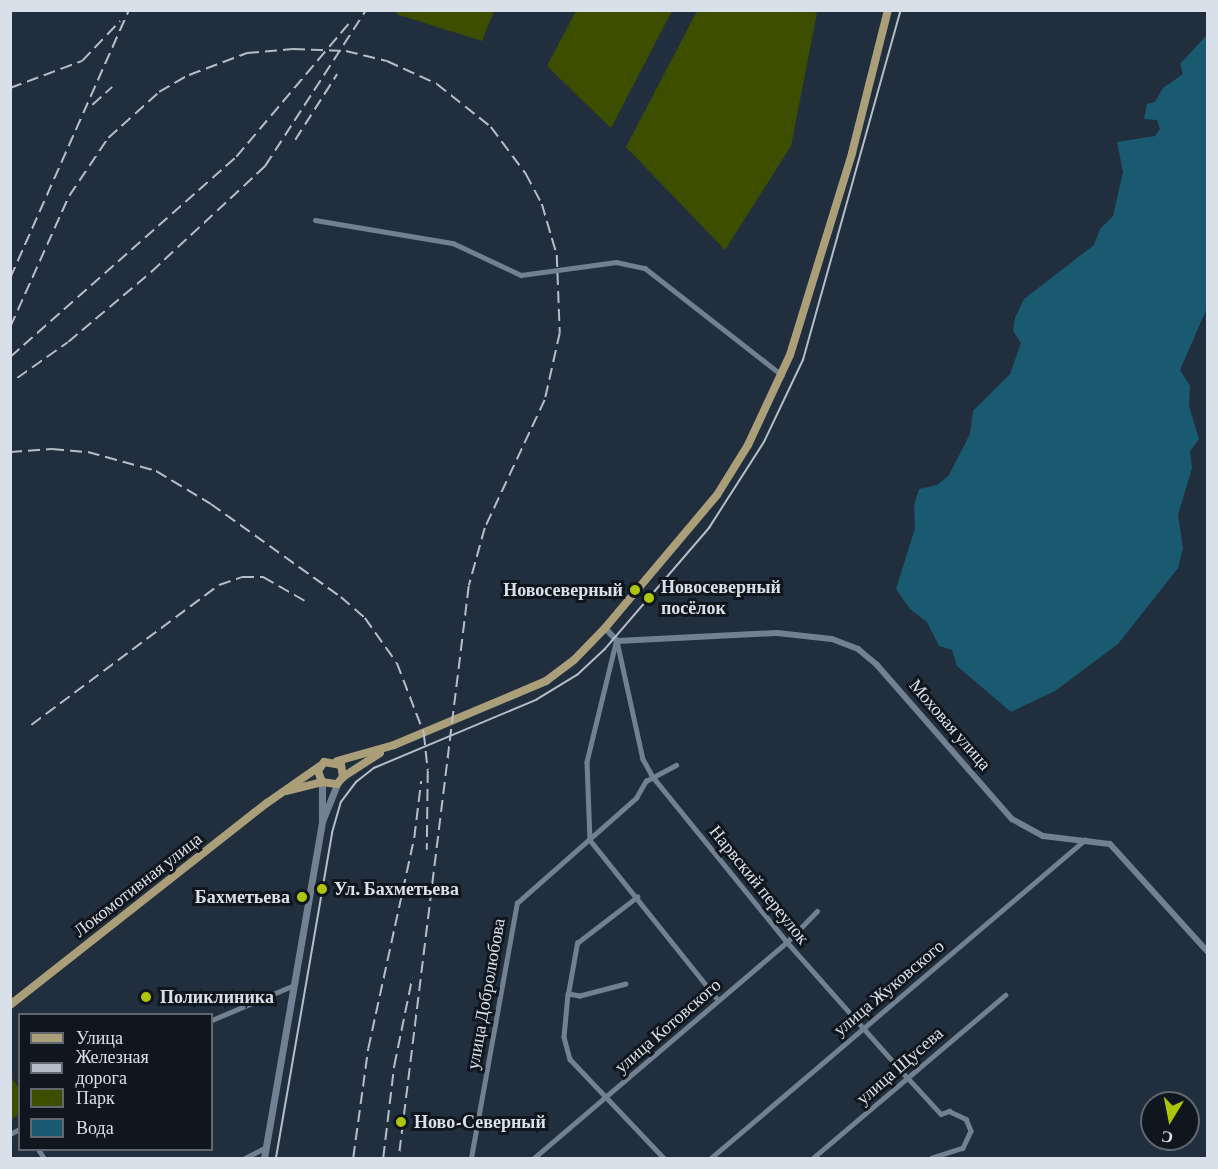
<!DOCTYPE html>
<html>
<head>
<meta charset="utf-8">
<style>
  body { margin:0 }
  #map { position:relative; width:1218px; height:1169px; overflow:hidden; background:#212e3d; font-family:"Crimson Pro",serif }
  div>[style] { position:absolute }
  .green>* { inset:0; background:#3d4e01 }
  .water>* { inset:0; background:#195a70 }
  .minor>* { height:4.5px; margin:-2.25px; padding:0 2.25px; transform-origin:2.25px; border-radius:2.25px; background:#718192 }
  .tertiary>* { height:6px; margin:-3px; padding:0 3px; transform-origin:3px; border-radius:3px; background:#718192 }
  .secondary>* { height:7px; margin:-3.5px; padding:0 3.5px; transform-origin:3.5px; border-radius:3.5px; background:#718192 }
  .primary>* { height:8px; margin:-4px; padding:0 4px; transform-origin:4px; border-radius:4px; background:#aa9f79 }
  .tram>* { height:1.5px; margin:-0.75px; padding:0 0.75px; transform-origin:0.75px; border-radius:0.75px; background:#b5bec8 }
  .rail>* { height:1.5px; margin-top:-0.75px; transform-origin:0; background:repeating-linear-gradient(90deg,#b5bec8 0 12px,transparent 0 18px) }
  .dots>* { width:16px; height:16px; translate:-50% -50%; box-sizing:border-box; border:3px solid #10161d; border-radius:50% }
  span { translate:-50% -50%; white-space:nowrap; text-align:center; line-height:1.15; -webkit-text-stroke:6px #10161d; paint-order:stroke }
  .poi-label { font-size:18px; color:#d8e0ea; font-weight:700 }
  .left { translate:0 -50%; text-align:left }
  .right { translate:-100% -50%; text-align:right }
  .street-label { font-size:18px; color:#d8e0ea }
  .frame { position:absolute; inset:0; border:12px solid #d8e0ea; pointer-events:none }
  .legend { position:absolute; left:18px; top:1013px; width:195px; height:138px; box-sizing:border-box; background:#10161d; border:2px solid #60676f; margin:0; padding:8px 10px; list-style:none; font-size:18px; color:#d8e0ea }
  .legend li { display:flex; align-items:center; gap:12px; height:30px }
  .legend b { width:30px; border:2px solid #60676f }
  .north { position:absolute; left:1140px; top:1091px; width:60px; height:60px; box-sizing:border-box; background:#10161d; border:2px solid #60676f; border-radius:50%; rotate:190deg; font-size:16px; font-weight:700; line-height:24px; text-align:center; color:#d8e0ea }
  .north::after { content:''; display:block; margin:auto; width:21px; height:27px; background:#aec60a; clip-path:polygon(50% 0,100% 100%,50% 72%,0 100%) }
</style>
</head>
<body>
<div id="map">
  <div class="green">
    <div style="clip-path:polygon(398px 11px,398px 10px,494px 11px,482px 41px,396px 14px)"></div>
    <div style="clip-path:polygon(576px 11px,672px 11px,611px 128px,547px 66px)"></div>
    <div style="clip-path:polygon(811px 11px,817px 13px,791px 146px,725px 250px,626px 147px,697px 11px)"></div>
    <div style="clip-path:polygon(10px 1075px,20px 1090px,19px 1114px,11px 1120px)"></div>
  </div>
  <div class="water">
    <div style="clip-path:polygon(1207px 35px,1207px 308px,1180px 370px,1190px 386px,1189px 406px,1199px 439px,1190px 451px,1192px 468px,1178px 515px,1183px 548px,1178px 568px,1118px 644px,1055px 691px,1011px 712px,957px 666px,952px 650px,939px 646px,927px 622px,910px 609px,896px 589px,915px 528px,914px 505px,919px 489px,937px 485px,949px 475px,970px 434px,973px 411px,1010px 374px,1021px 343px,1013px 331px,1015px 318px,1024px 299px,1094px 245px,1100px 229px,1113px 216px,1123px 172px,1117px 142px,1155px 136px,1160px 129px,1157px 120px,1144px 119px,1147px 104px,1155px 102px,1163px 88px,1183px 74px,1180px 64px)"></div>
  </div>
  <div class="minor">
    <div style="left:315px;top:220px;width:140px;rotate:9.5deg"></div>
    <div style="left:453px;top:243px;width:75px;rotate:25.2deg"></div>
    <div style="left:521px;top:275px;width:96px;rotate:-7.8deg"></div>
    <div style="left:616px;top:262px;width:30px;rotate:12deg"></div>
    <div style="left:645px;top:268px;width:174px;rotate:38deg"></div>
    <div style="left:617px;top:641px;width:121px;rotate:77.6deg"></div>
    <div style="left:643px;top:759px;width:21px;rotate:61deg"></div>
    <div style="left:653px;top:777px;width:213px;rotate:50.9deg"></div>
    <div style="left:787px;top:942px;width:181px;rotate:48.4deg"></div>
    <div style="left:907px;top:1077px;width:50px;rotate:47.4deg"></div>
    <div style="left:941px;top:1114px;width:9px;rotate:-21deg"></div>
    <div style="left:949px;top:1111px;width:19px;rotate:25deg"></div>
    <div style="left:966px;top:1119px;width:13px;rotate:67deg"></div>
    <div style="left:971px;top:1131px;width:19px;rotate:115deg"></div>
    <div style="left:963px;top:1148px;width:33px;rotate:162deg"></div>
    <div style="left:616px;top:643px;width:122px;rotate:103.7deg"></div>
    <div style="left:587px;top:762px;width:78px;rotate:87.8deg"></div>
    <div style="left:590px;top:840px;width:205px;rotate:51.3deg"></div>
    <div style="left:626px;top:984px;width:48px;rotate:165.4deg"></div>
    <div style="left:580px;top:996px;width:12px;rotate:-171deg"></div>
    <div style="left:568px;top:994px;width:43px;rotate:95.3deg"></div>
    <div style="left:564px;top:1037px;width:23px;rotate:75deg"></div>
    <div style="left:570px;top:1059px;width:137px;rotate:46.5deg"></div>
    <div style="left:568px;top:994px;width:52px;rotate:-80deg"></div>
    <div style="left:577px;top:943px;width:76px;rotate:-37.5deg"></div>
    <div style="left:212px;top:1020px;width:87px;rotate:-23deg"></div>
    <div style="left:10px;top:1134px;width:11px;rotate:-27deg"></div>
    <div style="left:39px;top:1150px;width:9px;rotate:58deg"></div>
    <div style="left:245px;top:1158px;width:22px;rotate:-27deg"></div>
    <div style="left:471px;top:1158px;width:259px;rotate:-79.8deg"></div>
    <div style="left:517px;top:903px;width:159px;rotate:-41.4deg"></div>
    <div style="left:636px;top:798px;width:20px;rotate:-60deg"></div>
    <div style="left:646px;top:781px;width:34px;rotate:-28deg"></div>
    <div style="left:534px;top:1158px;width:333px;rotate:-40.5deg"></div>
    <div style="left:787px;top:942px;width:43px;rotate:-45.9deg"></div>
    <div style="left:711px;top:1158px;width:491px;rotate:-40.4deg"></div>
    <div style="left:813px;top:1158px;width:252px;rotate:-40.3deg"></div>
  </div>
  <div class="tertiary">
    <div style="left:605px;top:628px;width:18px;rotate:47deg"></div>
    <div style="left:617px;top:641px;width:160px;rotate:-2.9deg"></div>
    <div style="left:777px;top:633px;width:55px;rotate:6.2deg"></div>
    <div style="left:832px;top:639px;width:28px;rotate:21deg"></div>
    <div style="left:858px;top:649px;width:25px;rotate:40deg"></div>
    <div style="left:877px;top:665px;width:205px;rotate:48.8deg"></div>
    <div style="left:1012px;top:819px;width:35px;rotate:29deg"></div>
    <div style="left:1043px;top:836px;width:67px;rotate:6.8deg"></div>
    <div style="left:1110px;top:844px;width:146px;rotate:47.8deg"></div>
  </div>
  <div class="secondary">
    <div style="left:323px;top:819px;width:38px;rotate:-68deg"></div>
    <div style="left:264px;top:1158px;width:342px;rotate:-80.2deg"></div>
    <div style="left:322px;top:821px;width:39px;rotate:-90deg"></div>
  </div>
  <div class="primary">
    <div style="left:337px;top:761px;width:59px;rotate:-15.7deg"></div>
    <div style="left:394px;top:745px;width:165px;rotate:-22.8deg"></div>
    <div style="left:546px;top:681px;width:35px;rotate:-37deg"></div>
    <div style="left:574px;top:660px;width:45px;rotate:-45.9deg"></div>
    <div style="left:605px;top:628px;width:174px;rotate:-49.9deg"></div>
    <div style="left:717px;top:495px;width:59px;rotate:-58.2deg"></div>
    <div style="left:748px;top:445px;width:99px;rotate:-65deg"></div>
    <div style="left:790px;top:355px;width:211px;rotate:-72.9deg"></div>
    <div style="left:852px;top:153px;width:147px;rotate:-75.9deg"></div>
    <div style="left:343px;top:777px;width:44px;rotate:-33deg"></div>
    <div style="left:286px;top:791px;width:37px;rotate:-14deg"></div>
    <div style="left:322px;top:782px;width:15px;rotate:8deg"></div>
    <div style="left:337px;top:784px;width:9px;rotate:-49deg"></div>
    <div style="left:343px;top:777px;width:12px;rotate:-99deg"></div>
    <div style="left:341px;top:765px;width:17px;rotate:-170deg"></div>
    <div style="left:324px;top:762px;width:11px;rotate:124deg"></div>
    <div style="left:318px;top:771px;width:12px;rotate:70deg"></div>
    <div style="left:10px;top:1005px;width:327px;rotate:-38.2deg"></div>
    <div style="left:267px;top:803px;width:65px;rotate:-34.9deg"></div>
  </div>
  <div class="tram">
    <div style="left:276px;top:1158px;width:330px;rotate:-80.2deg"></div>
    <div style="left:332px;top:833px;width:32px;rotate:-74deg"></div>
    <div style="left:341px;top:802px;width:25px;rotate:-53deg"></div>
    <div style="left:356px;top:782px;width:23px;rotate:-38deg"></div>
    <div style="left:374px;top:768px;width:176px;rotate:-22.8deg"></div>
    <div style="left:536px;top:700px;width:48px;rotate:-31.4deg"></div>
    <div style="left:577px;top:675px;width:38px;rotate:-43deg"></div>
    <div style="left:605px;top:649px;width:160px;rotate:-49.3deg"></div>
    <div style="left:709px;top:528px;width:102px;rotate:-57.4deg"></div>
    <div style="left:764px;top:442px;width:91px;rotate:-64.6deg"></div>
    <div style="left:803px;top:360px;width:363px;rotate:-74.4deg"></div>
  </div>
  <div class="rail">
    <div style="left:10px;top:88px;width:77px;rotate:-20.6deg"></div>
    <div style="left:82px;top:61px;width:55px;rotate:-46.5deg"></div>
    <div style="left:92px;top:105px;width:27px;rotate:-42deg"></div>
    <div style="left:295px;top:140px;width:78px;rotate:-57.5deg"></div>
    <div style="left:10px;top:278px;width:293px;rotate:-66.1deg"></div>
    <div style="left:10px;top:327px;width:144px;rotate:-65.8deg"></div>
    <div style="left:69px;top:196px;width:70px;rotate:-56.1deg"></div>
    <div style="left:108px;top:138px;width:69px;rotate:-42deg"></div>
    <div style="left:159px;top:92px;width:34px;rotate:-30deg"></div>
    <div style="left:189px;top:75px;width:62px;rotate:-20.8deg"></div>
    <div style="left:247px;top:53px;width:46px;rotate:-5deg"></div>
    <div style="left:293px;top:49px;width:53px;rotate:2.2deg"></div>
    <div style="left:346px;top:51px;width:42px;rotate:13.7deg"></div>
    <div style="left:387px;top:61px;width:55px;rotate:24.7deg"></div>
    <div style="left:437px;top:84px;width:69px;rotate:38.5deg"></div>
    <div style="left:491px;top:127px;width:59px;rotate:53.3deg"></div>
    <div style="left:526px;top:174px;width:34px;rotate:62deg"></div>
    <div style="left:542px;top:204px;width:53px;rotate:73.6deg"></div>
    <div style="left:557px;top:255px;width:78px;rotate:87.8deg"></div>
    <div style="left:560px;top:333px;width:69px;rotate:102.6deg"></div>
    <div style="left:545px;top:400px;width:141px;rotate:115.1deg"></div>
    <div style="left:485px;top:528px;width:60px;rotate:105.4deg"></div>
    <div style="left:469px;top:586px;width:576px;rotate:96.98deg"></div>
    <div style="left:10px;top:357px;width:302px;rotate:-41.5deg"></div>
    <div style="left:236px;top:157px;width:177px;rotate:-49.8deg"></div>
    <div style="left:17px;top:378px;width:62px;rotate:-35.2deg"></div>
    <div style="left:68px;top:342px;width:109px;rotate:-40.1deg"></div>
    <div style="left:151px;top:272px;width:156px;rotate:-42.9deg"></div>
    <div style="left:265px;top:166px;width:186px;rotate:-57.1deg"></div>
    <div style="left:10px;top:452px;width:42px;rotate:-4.1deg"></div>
    <div style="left:52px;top:449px;width:36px;rotate:5deg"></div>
    <div style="left:88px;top:452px;width:71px;rotate:15.6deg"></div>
    <div style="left:156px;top:471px;width:64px;rotate:31deg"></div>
    <div style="left:211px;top:504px;width:160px;rotate:35.6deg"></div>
    <div style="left:341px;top:597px;width:32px;rotate:41deg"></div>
    <div style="left:365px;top:618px;width:55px;rotate:54.6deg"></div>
    <div style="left:397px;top:663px;width:75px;rotate:68.9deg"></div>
    <div style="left:424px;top:733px;width:38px;rotate:84deg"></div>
    <div style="left:428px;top:771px;width:79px;rotate:90.7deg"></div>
    <div style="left:31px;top:725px;width:234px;rotate:-36.7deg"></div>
    <div style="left:219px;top:585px;width:24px;rotate:-19deg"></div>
    <div style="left:242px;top:577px;width:21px"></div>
    <div style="left:263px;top:577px;width:48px;rotate:29.7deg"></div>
    <div style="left:353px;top:1158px;width:110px;rotate:-82.2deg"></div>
    <div style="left:368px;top:1049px;width:216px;rotate:-77.7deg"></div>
    <div style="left:414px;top:838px;width:57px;rotate:-83deg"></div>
    <div style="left:383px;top:1158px;width:93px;rotate:-83.2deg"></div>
    <div style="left:394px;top:1066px;width:90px;rotate:-78.4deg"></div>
  </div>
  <div class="dots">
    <div style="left:635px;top:590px;background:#aec60a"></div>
    <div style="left:649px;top:598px;background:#aec60a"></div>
    <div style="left:322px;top:889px;background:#aec60a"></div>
    <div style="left:302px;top:897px;background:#aec60a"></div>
    <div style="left:146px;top:997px;background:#aec60a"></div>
    <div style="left:401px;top:1122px;background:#aec60a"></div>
  </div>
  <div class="poi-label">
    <span class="left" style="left:661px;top:598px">Новосеверный<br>посёлок</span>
    <span class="right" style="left:623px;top:590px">Новосеверный</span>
    <span class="left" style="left:334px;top:889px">Ул. Бахметьева</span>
    <span class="right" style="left:290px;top:897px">Бахметьева</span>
    <span class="left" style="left:160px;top:997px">Поликлиника</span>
    <span class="left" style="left:414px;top:1122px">Ново-Северный</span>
  </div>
  <div class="street-label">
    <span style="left:950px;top:725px;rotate:49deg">Моховая улица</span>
    <span style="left:138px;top:885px;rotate:-38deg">Локомотивная улица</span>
    <span style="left:759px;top:885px;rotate:51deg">Нарвский переулок</span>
    <span style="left:889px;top:988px;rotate:-40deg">улица Жуковского</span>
    <span style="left:486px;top:994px;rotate:-80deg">улица Добролюбова</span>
    <span style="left:668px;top:1026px;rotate:-41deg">улица Котовского</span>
    <span style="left:900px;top:1066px;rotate:-41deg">улица Щусева</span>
  </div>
  <div class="frame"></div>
  <ul class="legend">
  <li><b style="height:8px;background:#aa9f79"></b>Улица</li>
  <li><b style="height:8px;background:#b5bec8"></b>Железная дорога</li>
  <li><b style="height:16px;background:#3d4e01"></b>Парк</li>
  <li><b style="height:16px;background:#195a70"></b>Вода</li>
  </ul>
  <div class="north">С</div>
</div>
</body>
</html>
